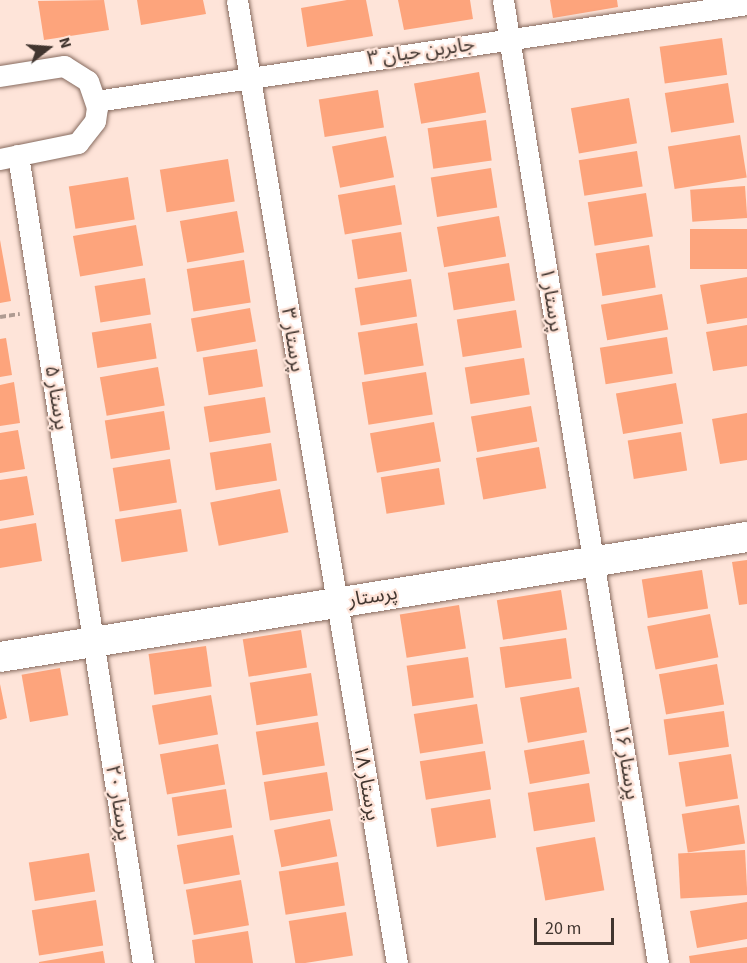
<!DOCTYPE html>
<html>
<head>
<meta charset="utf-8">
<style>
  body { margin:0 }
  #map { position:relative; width:747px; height:963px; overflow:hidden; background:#fee4d9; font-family:"Source Sans 3","Noto Sans Arabic",sans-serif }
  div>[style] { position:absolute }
  .building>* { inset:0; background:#fda47c; transform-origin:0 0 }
  .path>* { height:4px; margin-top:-2px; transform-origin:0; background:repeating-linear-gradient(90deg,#af9b92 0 6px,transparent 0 9px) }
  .roads { filter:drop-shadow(0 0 2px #866a5e) drop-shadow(0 0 2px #866a5e) }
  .street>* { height:21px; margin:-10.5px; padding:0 10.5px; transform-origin:10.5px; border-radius:10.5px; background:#fff }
  .secondary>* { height:30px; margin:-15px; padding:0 15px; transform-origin:15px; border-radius:15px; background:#fff }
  span { translate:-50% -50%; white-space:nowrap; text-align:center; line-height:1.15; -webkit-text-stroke:4.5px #fee4d9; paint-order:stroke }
  .street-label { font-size:20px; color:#41352f }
  .north { position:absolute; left:18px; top:18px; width:60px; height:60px; -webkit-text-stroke:4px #fee4d9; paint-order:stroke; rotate:73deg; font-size:16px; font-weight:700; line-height:24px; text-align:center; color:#41352f }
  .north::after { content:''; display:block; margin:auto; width:21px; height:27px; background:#41352f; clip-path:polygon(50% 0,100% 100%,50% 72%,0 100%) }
  .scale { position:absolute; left:534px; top:918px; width:80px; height:27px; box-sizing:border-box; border:3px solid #41352f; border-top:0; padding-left:8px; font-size:18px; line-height:21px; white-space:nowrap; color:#41352f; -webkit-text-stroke:4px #fee4d9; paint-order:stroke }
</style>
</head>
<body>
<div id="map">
  <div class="building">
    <div style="clip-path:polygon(104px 0,109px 30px,44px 40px,38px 1px)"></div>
    <div style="clip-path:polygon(137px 0,203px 0,206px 14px,141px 25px)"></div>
    <div style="clip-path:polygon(347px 0,366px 0,373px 36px,307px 47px,301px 8px)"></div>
    <div style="clip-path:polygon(398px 0,470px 0,473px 19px,404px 30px)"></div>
    <div style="clip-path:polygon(550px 0,617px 0,618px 7px,553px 18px)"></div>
    <div style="left:722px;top:38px;width:37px;height:63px;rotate:82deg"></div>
    <div style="left:479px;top:72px;width:41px;height:66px;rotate:80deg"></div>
    <div style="left:728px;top:83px;width:40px;height:64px;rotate:81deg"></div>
    <div style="left:378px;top:90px;width:38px;height:60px;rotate:81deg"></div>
    <div style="left:629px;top:98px;width:46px;height:59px;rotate:80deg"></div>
    <div style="left:486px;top:120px;width:41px;height:59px;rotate:82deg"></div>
    <div style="left:740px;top:135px;width:43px;height:73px;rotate:81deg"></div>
    <div style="left:386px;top:136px;width:42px;height:55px;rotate:79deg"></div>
    <div style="left:637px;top:151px;width:36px;height:59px;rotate:81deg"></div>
    <div style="left:228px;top:159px;width:43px;height:69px;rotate:81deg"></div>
    <div style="left:491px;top:168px;width:40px;height:61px;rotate:81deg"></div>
    <div style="left:128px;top:177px;width:43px;height:60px;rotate:81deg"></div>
    <div style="left:395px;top:185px;width:40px;height:58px;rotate:80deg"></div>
    <div style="left:745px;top:186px;width:32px;height:55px;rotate:86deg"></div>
    <div style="left:646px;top:193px;width:44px;height:59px;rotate:81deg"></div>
    <div style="left:237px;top:211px;width:42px;height:58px;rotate:80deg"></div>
    <div style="left:499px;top:216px;width:41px;height:63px;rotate:80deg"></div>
    <div style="left:136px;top:225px;width:41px;height:64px;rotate:80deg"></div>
    <div style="left:747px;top:229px;width:40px;height:57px;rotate:90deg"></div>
    <div style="left:401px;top:232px;width:40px;height:50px;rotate:81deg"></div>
    <div style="clip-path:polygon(0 240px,11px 301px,0 303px)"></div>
    <div style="left:649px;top:245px;width:43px;height:54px;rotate:81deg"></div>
    <div style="left:244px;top:260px;width:43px;height:58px;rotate:81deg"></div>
    <div style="left:509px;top:263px;width:38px;height:62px;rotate:81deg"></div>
    <div style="clip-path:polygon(747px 277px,747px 318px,707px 324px,700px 285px)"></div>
    <div style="left:145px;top:278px;width:37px;height:51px;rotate:81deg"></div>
    <div style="left:411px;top:279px;width:38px;height:57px;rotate:81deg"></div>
    <div style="left:662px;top:294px;width:36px;height:62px;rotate:80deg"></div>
    <div style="left:250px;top:308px;width:34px;height:60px;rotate:80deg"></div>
    <div style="left:516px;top:310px;width:38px;height:60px;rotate:81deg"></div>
    <div style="left:151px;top:323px;width:36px;height:60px;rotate:81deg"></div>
    <div style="left:417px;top:323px;width:43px;height:60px;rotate:81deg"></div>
    <div style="clip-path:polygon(747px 325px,747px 366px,713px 371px,706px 332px)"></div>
    <div style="left:667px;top:337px;width:37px;height:68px;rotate:81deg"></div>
    <div style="clip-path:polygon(6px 338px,12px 375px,0 377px,0 339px)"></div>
    <div style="left:257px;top:349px;width:38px;height:55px;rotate:81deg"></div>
    <div style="left:524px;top:358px;width:37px;height:60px;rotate:81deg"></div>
    <div style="left:158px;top:367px;width:39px;height:59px;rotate:80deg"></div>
    <div style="left:426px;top:372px;width:43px;height:65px;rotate:81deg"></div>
    <div style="clip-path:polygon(14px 382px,20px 423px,0 426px,0 385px)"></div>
    <div style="left:676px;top:383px;width:41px;height:61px;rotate:80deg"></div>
    <div style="left:265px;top:397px;width:36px;height:62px;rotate:81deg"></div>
    <div style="left:531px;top:406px;width:36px;height:61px;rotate:80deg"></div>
    <div style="left:164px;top:411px;width:39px;height:60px;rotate:81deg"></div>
    <div style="clip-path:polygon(747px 413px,747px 460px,720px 464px,712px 419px)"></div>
    <div style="left:434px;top:422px;width:40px;height:65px;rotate:80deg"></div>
    <div style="clip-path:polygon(18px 430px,25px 469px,0 473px,0 433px)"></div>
    <div style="left:681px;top:432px;width:39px;height:54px;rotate:81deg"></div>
    <div style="left:271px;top:443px;width:38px;height:62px;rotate:81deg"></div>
    <div style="left:539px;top:447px;width:42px;height:64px;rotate:80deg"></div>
    <div style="left:170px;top:459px;width:44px;height:58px;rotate:81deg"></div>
    <div style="left:439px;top:468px;width:37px;height:59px;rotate:81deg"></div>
    <div style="clip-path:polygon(27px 476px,34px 515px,0 521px,0 480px)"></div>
    <div style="left:280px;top:489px;width:44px;height:71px;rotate:79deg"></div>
    <div style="left:181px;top:509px;width:43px;height:67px;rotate:81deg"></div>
    <div style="clip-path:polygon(36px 523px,42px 561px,0 568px,0 529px)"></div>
    <div style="clip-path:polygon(747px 560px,747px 604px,739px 605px,732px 562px)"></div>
    <div style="left:702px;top:570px;width:39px;height:61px;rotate:81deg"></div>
    <div style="left:561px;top:590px;width:40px;height:65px;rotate:81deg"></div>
    <div style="left:459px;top:605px;width:44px;height:60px;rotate:81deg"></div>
    <div style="left:710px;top:614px;width:44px;height:64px;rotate:79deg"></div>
    <div style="left:301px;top:630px;width:38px;height:59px;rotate:81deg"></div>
    <div style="left:566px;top:638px;width:41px;height:67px;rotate:82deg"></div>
    <div style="left:206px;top:646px;width:41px;height:58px;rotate:82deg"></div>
    <div style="left:468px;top:657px;width:41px;height:62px;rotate:82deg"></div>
    <div style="left:717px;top:664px;width:41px;height:59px;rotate:80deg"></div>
    <div style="left:60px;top:668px;width:48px;height:39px;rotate:80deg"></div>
    <div style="left:311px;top:673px;width:43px;height:62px;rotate:81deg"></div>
    <div style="clip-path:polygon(0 684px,7px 718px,0 720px)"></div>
    <div style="left:579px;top:687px;width:46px;height:60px;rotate:80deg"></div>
    <div style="left:211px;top:695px;width:40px;height:60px;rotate:80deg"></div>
    <div style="left:477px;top:704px;width:40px;height:64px;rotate:81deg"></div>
    <div style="left:724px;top:711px;width:36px;height:61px;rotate:82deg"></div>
    <div style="left:318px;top:722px;width:44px;height:63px;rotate:81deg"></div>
    <div style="left:584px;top:740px;width:34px;height:61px;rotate:80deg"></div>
    <div style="left:218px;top:744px;width:41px;height:59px;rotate:80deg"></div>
    <div style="left:485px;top:751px;width:39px;height:66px;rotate:81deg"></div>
    <div style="left:731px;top:754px;width:45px;height:53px;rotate:81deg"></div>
    <div style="left:327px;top:772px;width:39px;height:64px;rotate:81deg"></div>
    <div style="left:589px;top:783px;width:39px;height:62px;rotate:81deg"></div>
    <div style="left:226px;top:789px;width:39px;height:55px;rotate:81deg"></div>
    <div style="left:490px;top:799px;width:39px;height:60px;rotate:81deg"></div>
    <div style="left:739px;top:805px;width:39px;height:58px;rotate:81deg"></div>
    <div style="left:330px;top:819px;width:38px;height:57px;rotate:79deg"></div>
    <div style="left:233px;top:835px;width:40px;height:57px;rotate:80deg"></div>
    <div style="left:595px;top:837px;width:54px;height:60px;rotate:80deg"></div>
    <div style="left:745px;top:850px;width:45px;height:67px;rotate:87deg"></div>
    <div style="left:89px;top:853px;width:39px;height:61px;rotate:81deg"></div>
    <div style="left:338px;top:862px;width:44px;height:60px;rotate:81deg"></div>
    <div style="left:241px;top:880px;width:46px;height:56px;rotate:80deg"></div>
    <div style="left:96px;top:900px;width:46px;height:65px;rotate:81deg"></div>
    <div style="clip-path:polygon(747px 902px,747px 939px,697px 948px,690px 911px)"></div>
    <div style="left:346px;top:912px;width:44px;height:58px;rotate:81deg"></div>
    <div style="clip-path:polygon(248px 931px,253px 963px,195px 963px,192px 940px)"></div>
    <div style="clip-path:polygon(747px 947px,747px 963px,690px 963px,689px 956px)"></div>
    <div style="clip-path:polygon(103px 951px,105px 963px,39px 963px,39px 962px)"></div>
  </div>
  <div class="path">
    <div style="left:0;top:317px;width:20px;rotate:-9deg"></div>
  </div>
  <div class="roads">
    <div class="street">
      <div style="left:237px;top:0;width:976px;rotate:80.57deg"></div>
      <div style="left:503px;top:0;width:975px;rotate:80.86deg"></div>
      <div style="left:0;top:76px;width:65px;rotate:-8.9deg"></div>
      <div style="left:64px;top:66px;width:28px;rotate:32deg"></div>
      <div style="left:88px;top:81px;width:28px;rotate:71deg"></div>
      <div style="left:97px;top:107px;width:14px;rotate:98deg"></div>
      <div style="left:95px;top:121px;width:28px;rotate:128deg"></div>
      <div style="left:78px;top:143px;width:80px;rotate:168.4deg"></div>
      <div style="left:96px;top:101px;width:658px;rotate:-8.47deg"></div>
      <div style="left:18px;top:155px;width:818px;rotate:81.21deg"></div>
    </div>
    <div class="secondary">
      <div style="left:0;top:657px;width:757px;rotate:-9.13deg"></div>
    </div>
  </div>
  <div class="street-label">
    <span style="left:421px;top:52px;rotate:-8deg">جابربن حیان ۳</span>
    <span style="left:551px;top:300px;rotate:81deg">پرستار ۱</span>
    <span style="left:292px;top:340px;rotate:81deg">پرستار ۳</span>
    <span style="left:56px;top:398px;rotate:81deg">پرستار ۵</span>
    <span style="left:373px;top:597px;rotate:-9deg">پرستار</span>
    <span style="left:626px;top:762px;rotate:81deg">پرستار ۱۶</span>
    <span style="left:366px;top:783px;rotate:80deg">پرستار ۱۸</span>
    <span style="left:118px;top:803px;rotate:81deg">پرستار ۲۰</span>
  </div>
  <div class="north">N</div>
  <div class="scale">20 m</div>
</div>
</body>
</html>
